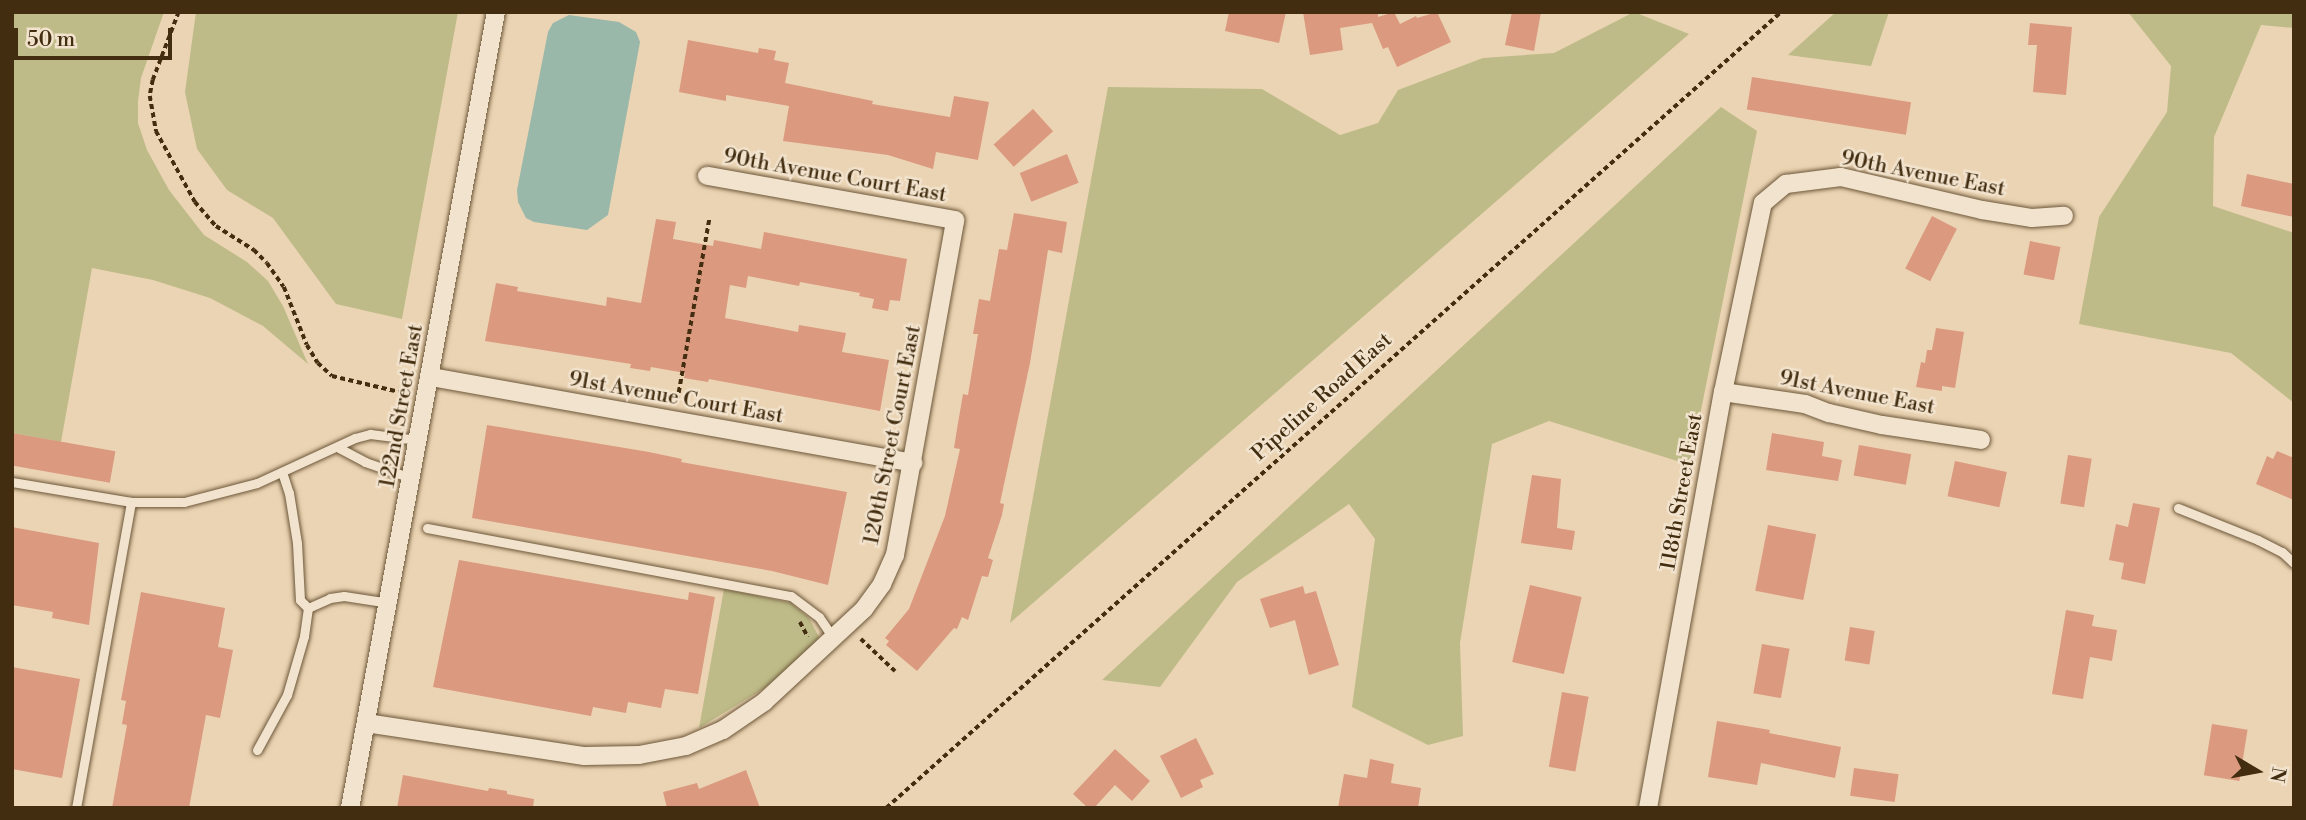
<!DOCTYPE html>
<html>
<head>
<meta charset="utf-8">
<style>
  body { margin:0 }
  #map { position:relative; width:2306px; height:820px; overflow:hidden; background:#ebd4b3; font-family:"Libre Bodoni",serif }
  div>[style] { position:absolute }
  .green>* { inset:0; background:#bebb88 }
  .water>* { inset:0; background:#99b8a9 }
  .building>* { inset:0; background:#db997f; transform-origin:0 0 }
  .path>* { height:3.5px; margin-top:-1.75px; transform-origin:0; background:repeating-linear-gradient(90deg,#422d10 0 5px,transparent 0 8.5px) }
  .roads { filter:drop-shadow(0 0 2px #6c5739) drop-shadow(0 0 2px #6c5739) }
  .service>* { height:9px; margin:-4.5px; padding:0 4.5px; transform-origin:4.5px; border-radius:4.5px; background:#f2e3ce }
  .minor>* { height:18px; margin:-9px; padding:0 9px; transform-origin:9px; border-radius:9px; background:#f2e3ce }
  span { translate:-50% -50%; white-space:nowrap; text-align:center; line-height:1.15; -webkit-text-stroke:5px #f2e3ce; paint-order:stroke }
  .street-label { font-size:21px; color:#422d10 }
  .frame { position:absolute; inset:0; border:14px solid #422d10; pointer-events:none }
  .north { position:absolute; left:2222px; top:736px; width:70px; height:70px; -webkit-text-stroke:5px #f2e3ce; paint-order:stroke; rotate:100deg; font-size:19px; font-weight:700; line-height:28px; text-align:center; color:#422d10 }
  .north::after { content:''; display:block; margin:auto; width:24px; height:32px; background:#422d10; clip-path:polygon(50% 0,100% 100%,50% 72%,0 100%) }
  .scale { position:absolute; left:14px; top:28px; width:158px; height:32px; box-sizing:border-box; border:4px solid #422d10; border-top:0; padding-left:9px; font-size:21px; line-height:24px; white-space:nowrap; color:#422d10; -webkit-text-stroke:5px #f2e3ce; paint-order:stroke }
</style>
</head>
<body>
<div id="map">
  <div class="green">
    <div style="clip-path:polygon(12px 12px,164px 12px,141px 78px,138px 101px,138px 123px,147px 150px,169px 190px,204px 235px,247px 262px,268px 281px,283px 306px,308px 364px,263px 326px,210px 298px,153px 280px,92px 268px,61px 442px,12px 433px)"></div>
    <div style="clip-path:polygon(196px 12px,458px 12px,402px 319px,336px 304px,273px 218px,227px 190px,197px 149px,185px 92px)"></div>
    <div style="clip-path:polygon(1634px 12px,1689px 34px,1010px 623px,1108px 87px,1262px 89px,1340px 135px,1378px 123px,1398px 90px,1483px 58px,1554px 53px)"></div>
    <div style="clip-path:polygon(1836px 12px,1889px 12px,1871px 66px,1788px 55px)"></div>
    <div style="clip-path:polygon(2128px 12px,2294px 12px,2294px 28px,2261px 25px,2214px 137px,2213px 206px,2294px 233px,2294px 403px,2231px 353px,2079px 324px,2099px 217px,2167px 112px,2171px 66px)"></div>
    <div style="clip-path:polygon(1721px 107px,1757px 131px,1690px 465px,1549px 421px,1492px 444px,1460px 643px,1463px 736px,1428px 745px,1352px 707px,1375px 539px,1349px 504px,1237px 582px,1160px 687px,1102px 680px)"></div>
    <div style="clip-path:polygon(724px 589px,791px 603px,809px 618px,820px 639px,765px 688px,699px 728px)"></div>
  </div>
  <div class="water">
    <div style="clip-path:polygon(569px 15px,619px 22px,636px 32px,640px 42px,608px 215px,587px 230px,534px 222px,526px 218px,518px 202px,517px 190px,548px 32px,553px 23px)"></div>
  </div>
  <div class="building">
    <div style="clip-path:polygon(1229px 12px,1286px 12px,1279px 43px,1225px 31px)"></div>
    <div style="clip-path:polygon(1303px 12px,1378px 12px,1378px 17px,1394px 12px,1400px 24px,1416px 16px,1417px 18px,1437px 12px,1451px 42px,1397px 67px,1388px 47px,1383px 49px,1372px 23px,1340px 28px,1343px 50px,1310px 55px)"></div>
    <div style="clip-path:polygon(1512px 12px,1541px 12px,1534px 51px,1505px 45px)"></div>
    <div style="clip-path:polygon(2030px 23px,2072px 27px,2066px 95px,2033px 92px,2037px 45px,2028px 45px)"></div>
    <div style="clip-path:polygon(688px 40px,758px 53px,759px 48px,776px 51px,774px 60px,789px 63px,785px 83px,873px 101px,872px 104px,950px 117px,954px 96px,989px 102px,978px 160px,936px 152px,933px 169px,888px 155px,783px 141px,789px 106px,726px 95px,726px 101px,679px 92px)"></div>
    <div style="left:1752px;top:77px;width:161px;height:33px;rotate:9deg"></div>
    <div style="left:1033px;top:109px;width:30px;height:53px;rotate:48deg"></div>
    <div style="left:1067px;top:154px;width:31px;height:51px;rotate:68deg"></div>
    <div style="clip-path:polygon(2247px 174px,2294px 184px,2294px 217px,2241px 206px)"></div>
    <div style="clip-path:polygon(1014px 213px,1067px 222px,1062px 253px,1048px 250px,1030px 363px,1000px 503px,1004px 504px,1002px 515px,988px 558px,993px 560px,988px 577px,982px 576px,968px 620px,962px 617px,957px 629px,954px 628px,917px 671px,886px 645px,889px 641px,885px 638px,909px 609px,945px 516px,960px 449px,954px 448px,957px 429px,963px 394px,968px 395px,978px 334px,973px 334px,979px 299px,990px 301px,999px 249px,1007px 250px)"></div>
    <div style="left:1932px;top:216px;width:28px;height:59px;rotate:27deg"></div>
    <div style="clip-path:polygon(656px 219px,676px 222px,673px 239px,713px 246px,714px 240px,761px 249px,764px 232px,907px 259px,900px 301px,890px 300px,888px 311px,872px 308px,874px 299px,859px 296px,860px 293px,800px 282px,799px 286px,748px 276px,746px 288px,730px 285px,725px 318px,798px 332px,799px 325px,846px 333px,842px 352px,889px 360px,880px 411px,709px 379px,708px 382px,684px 378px,685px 373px,651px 367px,650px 371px,630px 368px,631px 364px,485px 341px,496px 283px,518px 287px,517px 291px,606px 306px,607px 297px,641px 303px)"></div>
    <div style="left:2030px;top:241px;width:31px;height:34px;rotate:11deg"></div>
    <div style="clip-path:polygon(1936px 328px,1964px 332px,1955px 388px,1942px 386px,1942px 391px,1916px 387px,1921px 362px,1925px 363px,1927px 350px,1932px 350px)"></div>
    <div style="clip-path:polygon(487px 425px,649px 452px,682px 459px,681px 462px,847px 492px,828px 585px,772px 571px,472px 518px)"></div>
    <div style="left:12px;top:433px;width:105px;height:32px;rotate:10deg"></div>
    <div style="clip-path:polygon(1772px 433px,1824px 442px,1822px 456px,1842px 460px,1838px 481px,1766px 470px)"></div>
    <div style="left:1859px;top:445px;width:53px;height:31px;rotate:10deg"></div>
    <div style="clip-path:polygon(2277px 451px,2294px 458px,2294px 500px,2256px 484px,2267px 456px,2273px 459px)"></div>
    <div style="left:2068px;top:455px;width:24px;height:49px;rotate:9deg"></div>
    <div style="left:1955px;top:461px;width:53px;height:36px;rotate:12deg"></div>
    <div style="clip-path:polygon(1532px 475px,1561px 479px,1557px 528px,1575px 531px,1572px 550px,1521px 543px)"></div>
    <div style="clip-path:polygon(2133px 503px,2160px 508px,2145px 584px,2121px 579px,2124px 563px,2109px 560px,2116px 524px,2128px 527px)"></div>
    <div style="left:1768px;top:525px;width:49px;height:67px;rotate:11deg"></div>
    <div style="clip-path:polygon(12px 527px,99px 543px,89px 625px,52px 618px,53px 612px,12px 605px)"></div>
    <div style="clip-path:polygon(459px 560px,688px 600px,689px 592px,715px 597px,698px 694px,665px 689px,661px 708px,628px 702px,626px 713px,593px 707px,591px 716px,433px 687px)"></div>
    <div style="left:1530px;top:585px;width:53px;height:79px;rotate:13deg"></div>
    <div style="clip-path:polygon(1303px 586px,1305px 594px,1316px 591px,1339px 665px,1309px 675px,1295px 620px,1270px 628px,1260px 599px)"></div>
    <div style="clip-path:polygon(141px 592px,225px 608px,218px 647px,233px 650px,220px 718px,206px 715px,189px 808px,112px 808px,127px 725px,122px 724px,126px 701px,121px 700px)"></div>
    <div style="clip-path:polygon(2066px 610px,2094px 615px,2092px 626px,2117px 630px,2112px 661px,2090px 657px,2083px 699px,2052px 694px)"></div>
    <div style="left:1850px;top:627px;width:25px;height:34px;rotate:9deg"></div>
    <div style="left:1762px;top:644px;width:28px;height:50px;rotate:10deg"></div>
    <div style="clip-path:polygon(12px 667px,80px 679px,62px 778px,12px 769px)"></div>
    <div style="left:1562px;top:692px;width:27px;height:76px;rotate:10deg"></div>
    <div style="clip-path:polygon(1717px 721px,1770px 730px,1769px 733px,1841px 747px,1835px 778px,1761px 763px,1757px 785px,1708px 777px)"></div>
    <div style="left:2212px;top:724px;width:36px;height:52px;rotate:9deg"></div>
    <div style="clip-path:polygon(1196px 738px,1214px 774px,1200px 780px,1203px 787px,1181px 798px,1160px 756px)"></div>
    <div style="clip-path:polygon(1115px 749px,1150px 781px,1132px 801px,1115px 785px,1094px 808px,1088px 808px,1073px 794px)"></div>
    <div style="clip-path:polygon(1370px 759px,1394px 764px,1391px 783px,1421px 788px,1418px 808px,1338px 808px,1344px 774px,1367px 778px)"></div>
    <div style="left:1854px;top:768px;width:45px;height:28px;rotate:8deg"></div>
    <div style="clip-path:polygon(746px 770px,760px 808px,667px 808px,663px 792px,697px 783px,699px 789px)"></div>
    <div style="clip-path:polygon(403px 775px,488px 791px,489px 788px,507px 791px,507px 794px,534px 799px,533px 808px,397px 808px)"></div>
  </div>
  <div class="path">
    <div style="left:179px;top:12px;width:73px;rotate:110.9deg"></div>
    <div style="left:153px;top:80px;width:16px;rotate:101deg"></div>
    <div style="left:150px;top:96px;width:36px;rotate:80deg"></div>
    <div style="left:156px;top:131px;width:81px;rotate:61.2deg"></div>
    <div style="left:195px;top:202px;width:32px;rotate:49deg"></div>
    <div style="left:216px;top:226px;width:45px;rotate:32.3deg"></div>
    <div style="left:254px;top:250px;width:18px;rotate:45deg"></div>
    <div style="left:267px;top:263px;width:29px;rotate:55deg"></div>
    <div style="left:284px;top:287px;width:62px;rotate:68.4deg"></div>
    <div style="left:307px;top:345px;width:21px;rotate:59deg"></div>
    <div style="left:318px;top:363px;width:19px;rotate:43deg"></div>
    <div style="left:332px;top:376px;width:78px;rotate:13.3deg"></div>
    <div style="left:677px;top:401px;width:184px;rotate:-80deg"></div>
    <div style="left:800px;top:622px;width:17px;rotate:62deg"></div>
    <div style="left:861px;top:639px;width:47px;rotate:43.3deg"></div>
    <div style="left:886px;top:808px;width:1198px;rotate:-41.65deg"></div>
  </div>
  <div class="roads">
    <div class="service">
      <div style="left:339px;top:448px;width:30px;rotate:28deg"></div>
      <div style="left:365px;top:462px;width:49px;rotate:19.2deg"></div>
      <div style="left:282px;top:472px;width:22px;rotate:72deg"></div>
      <div style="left:289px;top:493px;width:51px;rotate:80.9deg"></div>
      <div style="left:297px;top:543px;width:57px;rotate:87deg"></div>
      <div style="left:300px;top:600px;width:11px;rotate:45deg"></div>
      <div style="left:12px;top:482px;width:121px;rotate:9.5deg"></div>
      <div style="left:131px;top:502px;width:53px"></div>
      <div style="left:184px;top:502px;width:75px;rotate:-14.6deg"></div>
      <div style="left:257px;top:483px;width:108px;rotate:-24.7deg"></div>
      <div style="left:355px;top:438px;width:16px;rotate:-15deg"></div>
      <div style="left:370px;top:434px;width:48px;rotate:7.1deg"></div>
      <div style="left:2178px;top:508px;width:86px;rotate:21.8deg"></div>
      <div style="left:2258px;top:540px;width:27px;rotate:27deg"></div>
      <div style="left:2282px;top:552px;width:16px;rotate:43deg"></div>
      <div style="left:427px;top:528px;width:370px;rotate:10.6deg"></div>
      <div style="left:791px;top:596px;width:35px;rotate:37deg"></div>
      <div style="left:819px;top:617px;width:27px;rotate:56deg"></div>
      <div style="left:257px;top:750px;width:63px;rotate:-61.4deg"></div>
      <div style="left:287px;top:695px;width:61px;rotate:-73.9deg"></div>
      <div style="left:304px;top:636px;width:28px;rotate:-82deg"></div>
      <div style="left:308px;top:608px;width:24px;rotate:-24deg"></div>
      <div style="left:330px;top:598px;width:14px;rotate:-8deg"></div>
      <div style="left:344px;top:596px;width:46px;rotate:8.8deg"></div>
      <div style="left:76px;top:808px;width:311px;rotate:-79.8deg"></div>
    </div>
    <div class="minor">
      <div style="left:431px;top:377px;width:490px;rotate:10.1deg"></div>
      <div style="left:1723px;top:392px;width:83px;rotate:8.3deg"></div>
      <div style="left:1805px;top:404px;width:26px;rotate:21deg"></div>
      <div style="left:1829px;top:413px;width:54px;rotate:12.8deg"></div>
      <div style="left:1882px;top:425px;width:100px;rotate:8.6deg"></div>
      <div style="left:366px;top:723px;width:221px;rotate:8.6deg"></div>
      <div style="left:585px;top:756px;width:54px;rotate:-1.1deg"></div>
      <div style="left:639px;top:755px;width:48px;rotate:-10.8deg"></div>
      <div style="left:686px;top:746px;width:40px;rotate:-23.4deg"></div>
      <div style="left:723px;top:730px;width:50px;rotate:-34.3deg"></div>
      <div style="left:764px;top:702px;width:137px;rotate:-42.9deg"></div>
      <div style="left:864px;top:609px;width:31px;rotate:-54deg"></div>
      <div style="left:882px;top:584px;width:32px;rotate:-66deg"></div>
      <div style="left:895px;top:555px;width:340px;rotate:-79.8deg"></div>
      <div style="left:955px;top:220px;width:252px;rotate:-169.9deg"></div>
      <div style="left:350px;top:808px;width:809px;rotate:-79.61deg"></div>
      <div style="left:1648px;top:808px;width:423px;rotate:-79.8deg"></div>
      <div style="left:1723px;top:392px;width:193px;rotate:-78.1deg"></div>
      <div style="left:1763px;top:203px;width:30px;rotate:-40deg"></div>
      <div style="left:1786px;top:184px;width:55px;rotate:-7.3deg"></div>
      <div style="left:1841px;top:177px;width:145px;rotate:13.2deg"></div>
      <div style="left:1982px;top:210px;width:51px;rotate:9.1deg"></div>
      <div style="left:2032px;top:218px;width:32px;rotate:-4deg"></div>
    </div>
  </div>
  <div class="street-label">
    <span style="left:1923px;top:174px;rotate:11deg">90th Avenue East</span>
    <span style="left:835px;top:176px;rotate:10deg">90th Avenue Court East</span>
    <span style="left:1857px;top:393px;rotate:11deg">91st Avenue East</span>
    <span style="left:1322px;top:397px;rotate:-42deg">Pipeline Road East</span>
    <span style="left:676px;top:398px;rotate:10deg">91st Avenue Court East</span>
    <span style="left:402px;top:406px;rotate:-80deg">122nd Street East</span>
    <span style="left:893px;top:435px;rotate:-79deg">120th Street Court East</span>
    <span style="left:1682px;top:492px;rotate:-80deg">118th Street East</span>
  </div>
  <div class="frame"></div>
  <div class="north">N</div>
  <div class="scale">50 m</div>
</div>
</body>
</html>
